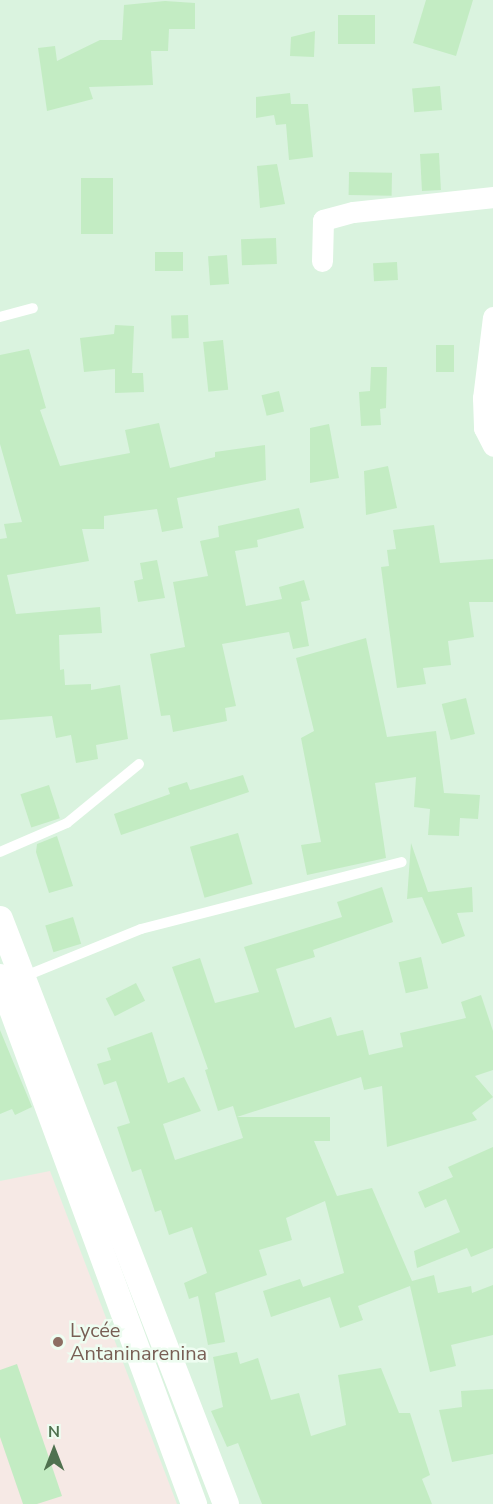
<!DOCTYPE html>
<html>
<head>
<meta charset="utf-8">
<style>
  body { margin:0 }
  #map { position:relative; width:493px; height:1504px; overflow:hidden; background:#e8faec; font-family:"Nunito Sans",sans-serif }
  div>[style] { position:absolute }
  .residential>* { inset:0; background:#daf3df; transform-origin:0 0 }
  .education>* { inset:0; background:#f6e9e5 }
  .building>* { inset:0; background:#c3ecc3; transform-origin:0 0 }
  .service>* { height:10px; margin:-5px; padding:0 5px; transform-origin:5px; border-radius:5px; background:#fff }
  .minor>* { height:21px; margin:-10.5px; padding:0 10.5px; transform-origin:10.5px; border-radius:10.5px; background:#fff }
  .tertiary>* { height:26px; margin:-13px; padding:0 13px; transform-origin:13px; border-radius:13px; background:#fff }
  .dots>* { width:16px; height:16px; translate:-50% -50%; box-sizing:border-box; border:3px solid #eefdf1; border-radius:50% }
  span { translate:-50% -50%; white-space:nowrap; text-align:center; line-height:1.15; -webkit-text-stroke:5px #eefdf1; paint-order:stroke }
  .education-label { font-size:20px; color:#785e54 }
  .left { translate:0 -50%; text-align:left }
  .north { position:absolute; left:24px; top:1420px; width:60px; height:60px; -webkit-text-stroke:4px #eefdf1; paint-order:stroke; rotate:0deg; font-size:16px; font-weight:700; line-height:24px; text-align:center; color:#50714f }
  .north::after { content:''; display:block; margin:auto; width:21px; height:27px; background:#50714f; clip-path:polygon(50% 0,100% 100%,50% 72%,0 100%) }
</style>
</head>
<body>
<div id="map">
  <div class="residential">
    <div style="left:0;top:0;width:493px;height:1504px"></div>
  </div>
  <div class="education">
    <div style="clip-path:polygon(50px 1171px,177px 1504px,0 1504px,0 1181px)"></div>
  </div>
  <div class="building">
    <div style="clip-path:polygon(426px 0,473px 0,456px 56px,413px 43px)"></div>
    <div style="clip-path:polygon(165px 1px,195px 3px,195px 29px,169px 29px,168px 51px,151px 51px,153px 85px,89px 87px,93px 99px,47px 111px,38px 48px,55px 46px,57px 61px,100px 40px,122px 40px,124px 5px)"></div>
    <div style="left:338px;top:15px;width:37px;height:29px"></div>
    <div style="clip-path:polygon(315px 31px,314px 57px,290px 56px,291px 37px)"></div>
    <div style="left:440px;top:86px;width:24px;height:28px;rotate:85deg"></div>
    <div style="clip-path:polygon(290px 93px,291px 104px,308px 104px,313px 157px,289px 160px,286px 124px,276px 125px,274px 115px,256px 118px,256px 97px)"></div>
    <div style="left:439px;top:153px;width:37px;height:19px;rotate:87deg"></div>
    <div style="clip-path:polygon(277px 164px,285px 204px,260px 208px,257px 166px)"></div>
    <div style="left:349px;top:172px;width:43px;height:23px;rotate:1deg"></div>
    <div style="left:81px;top:178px;width:32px;height:56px"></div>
    <div style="left:276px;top:238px;width:26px;height:35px;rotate:88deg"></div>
    <div style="left:183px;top:252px;width:19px;height:28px;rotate:90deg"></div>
    <div style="left:227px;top:255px;width:29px;height:19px;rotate:86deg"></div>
    <div style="left:397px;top:262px;width:18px;height:24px;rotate:87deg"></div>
    <div style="left:188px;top:315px;width:23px;height:17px;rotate:88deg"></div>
    <div style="clip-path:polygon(115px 325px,134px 326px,132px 373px,143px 373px,144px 392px,115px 393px,115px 369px,84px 372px,80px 338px,114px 334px)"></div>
    <div style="left:223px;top:340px;width:50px;height:20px;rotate:84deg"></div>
    <div style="left:436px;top:345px;width:18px;height:27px"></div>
    <div style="clip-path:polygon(29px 349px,46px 408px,40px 410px,60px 466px,130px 453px,125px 430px,159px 423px,170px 468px,215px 457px,215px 452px,265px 445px,266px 480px,177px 498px,183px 528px,162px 532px,157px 509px,104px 516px,104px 529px,82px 529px,89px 561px,7px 575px,16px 614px,100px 607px,102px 633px,59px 635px,60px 670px,64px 669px,65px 685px,91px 684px,91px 690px,120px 685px,128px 739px,96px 745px,98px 759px,76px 763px,71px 735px,56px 738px,52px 716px,0 720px,0 539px,7px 538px,4px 524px,22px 522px,0 444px,0 355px)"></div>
    <div style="clip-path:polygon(371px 367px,387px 367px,386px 408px,380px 409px,381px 425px,361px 426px,359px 392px,370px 391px)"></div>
    <div style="left:279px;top:391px;width:21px;height:18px;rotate:76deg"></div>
    <div style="clip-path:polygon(329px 424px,339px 478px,310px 483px,310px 428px)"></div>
    <div style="clip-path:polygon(388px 466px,397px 508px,366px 515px,364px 471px)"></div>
    <div style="clip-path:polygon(299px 508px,304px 528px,257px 540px,258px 547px,235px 551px,246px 606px,282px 599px,279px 587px,304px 580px,310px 600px,301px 602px,309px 646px,293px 649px,289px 632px,222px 644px,236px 706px,225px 708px,227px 721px,173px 732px,170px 715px,161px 716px,150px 654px,185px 647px,173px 582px,208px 576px,200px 541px,219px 537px,218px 526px)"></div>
    <div style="clip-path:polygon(434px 525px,440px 563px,493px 559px,493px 602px,469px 602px,474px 637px,448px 641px,451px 665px,423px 668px,426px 684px,397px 688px,381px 567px,389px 566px,387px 550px,396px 549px,393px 530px)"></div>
    <div style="clip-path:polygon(157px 560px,165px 598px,138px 602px,134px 581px,143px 579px,140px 563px)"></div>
    <div style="clip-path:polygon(366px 638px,387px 737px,436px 731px,444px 793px,480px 795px,478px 819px,460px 818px,459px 836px,428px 835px,430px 809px,414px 807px,416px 777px,375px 783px,386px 858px,307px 875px,301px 845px,321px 842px,301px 738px,314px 731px,296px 658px)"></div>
    <div style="left:466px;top:698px;width:37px;height:25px;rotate:76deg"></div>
    <div style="clip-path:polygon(243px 775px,249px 792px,121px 835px,114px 814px,170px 794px,168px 788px,187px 782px,190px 790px)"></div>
    <div style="left:49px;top:785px;width:35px;height:30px;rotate:72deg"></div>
    <div style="left:238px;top:833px;width:53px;height:50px;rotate:74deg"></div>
    <div style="clip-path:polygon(57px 836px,73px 886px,49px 893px,36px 852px,37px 844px)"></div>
    <div style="clip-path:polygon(411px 843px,428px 892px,472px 887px,473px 912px,457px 913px,465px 936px,442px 944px,422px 897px,407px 899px)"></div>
    <div style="clip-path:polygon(382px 887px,393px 922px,313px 950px,315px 957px,276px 969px,295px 1028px,331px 1017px,337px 1036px,363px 1030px,369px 1055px,403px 1047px,400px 1033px,466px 1018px,461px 1002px,481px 995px,493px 1031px,493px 1070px,475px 1076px,493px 1097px,472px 1113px,477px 1120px,387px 1147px,382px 1086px,364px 1090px,361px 1077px,237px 1117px,330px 1117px,330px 1141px,314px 1141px,337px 1196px,372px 1188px,412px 1281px,434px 1275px,438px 1293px,471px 1286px,472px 1293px,493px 1285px,493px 1335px,451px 1345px,456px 1366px,430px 1372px,410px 1286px,358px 1306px,363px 1320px,340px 1328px,330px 1297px,271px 1317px,263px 1291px,300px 1279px,303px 1287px,344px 1273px,325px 1201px,286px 1218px,292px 1240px,259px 1250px,267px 1275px,215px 1293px,225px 1342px,208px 1345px,198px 1296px,189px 1299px,184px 1283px,207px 1273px,192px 1227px,169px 1235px,161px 1210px,155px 1212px,141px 1169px,132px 1172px,117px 1127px,130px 1123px,116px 1081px,104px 1085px,97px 1064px,111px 1060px,107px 1048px,152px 1032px,168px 1083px,184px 1077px,201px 1111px,163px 1124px,175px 1160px,243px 1138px,233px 1106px,218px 1111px,205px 1070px,208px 1069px,172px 967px,200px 958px,215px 1003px,259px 992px,244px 947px,342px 917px,337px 902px)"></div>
    <div style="left:73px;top:917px;width:28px;height:29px;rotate:73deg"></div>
    <div style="left:421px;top:957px;width:32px;height:23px;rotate:77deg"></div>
    <div style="left:136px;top:983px;width:20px;height:34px;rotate:63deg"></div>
    <div style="clip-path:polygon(0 1030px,32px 1107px,15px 1115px,12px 1109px,0 1114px)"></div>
    <div style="clip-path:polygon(493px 1147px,493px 1248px,471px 1257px,467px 1248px,417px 1268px,414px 1251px,460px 1232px,446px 1199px,425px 1208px,418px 1192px,453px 1177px,448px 1167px)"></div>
    <div style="clip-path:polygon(237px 1352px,240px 1364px,258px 1358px,271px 1400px,299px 1393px,311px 1436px,346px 1425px,338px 1375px,381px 1368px,399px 1413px,410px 1413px,430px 1475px,422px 1479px,432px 1504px,262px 1504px,238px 1443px,227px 1447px,211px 1411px,223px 1407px,213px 1357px)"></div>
    <div style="clip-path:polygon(17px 1364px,62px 1496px,37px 1504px,23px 1504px,0 1437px,0 1370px)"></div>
    <div style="clip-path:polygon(493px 1389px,493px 1454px,452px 1462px,439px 1410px,462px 1407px,461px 1391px)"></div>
  </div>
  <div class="service">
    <div style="left:0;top:317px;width:34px;rotate:-15deg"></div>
    <div style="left:0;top:852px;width:73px;rotate:-23.4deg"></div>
    <div style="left:67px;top:823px;width:93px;rotate:-39.3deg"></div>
    <div style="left:23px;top:977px;width:127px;rotate:-22.1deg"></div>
    <div style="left:141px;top:929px;width:269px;rotate:-14.4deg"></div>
  </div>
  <div class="minor">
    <div style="left:322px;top:261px;width:41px;rotate:-88.6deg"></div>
    <div style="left:323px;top:220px;width:31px;rotate:-15deg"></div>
    <div style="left:353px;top:212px;width:141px;rotate:-6.1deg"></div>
    <div style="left:493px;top:317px;width:82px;rotate:97deg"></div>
    <div style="left:483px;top:398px;width:30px;rotate:88deg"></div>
    <div style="left:484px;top:428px;width:20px;rotate:63deg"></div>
  </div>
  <div class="tertiary">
    <div style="left:0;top:919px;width:627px;rotate:68.88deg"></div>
    <div style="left:0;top:977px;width:562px;rotate:69.79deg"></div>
  </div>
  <div class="dots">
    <div style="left:58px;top:1342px;background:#8d6e63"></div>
  </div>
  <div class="education-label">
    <span class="left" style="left:70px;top:1342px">Lycée<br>Antaninarenina</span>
  </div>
  <div class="north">N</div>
</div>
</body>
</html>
